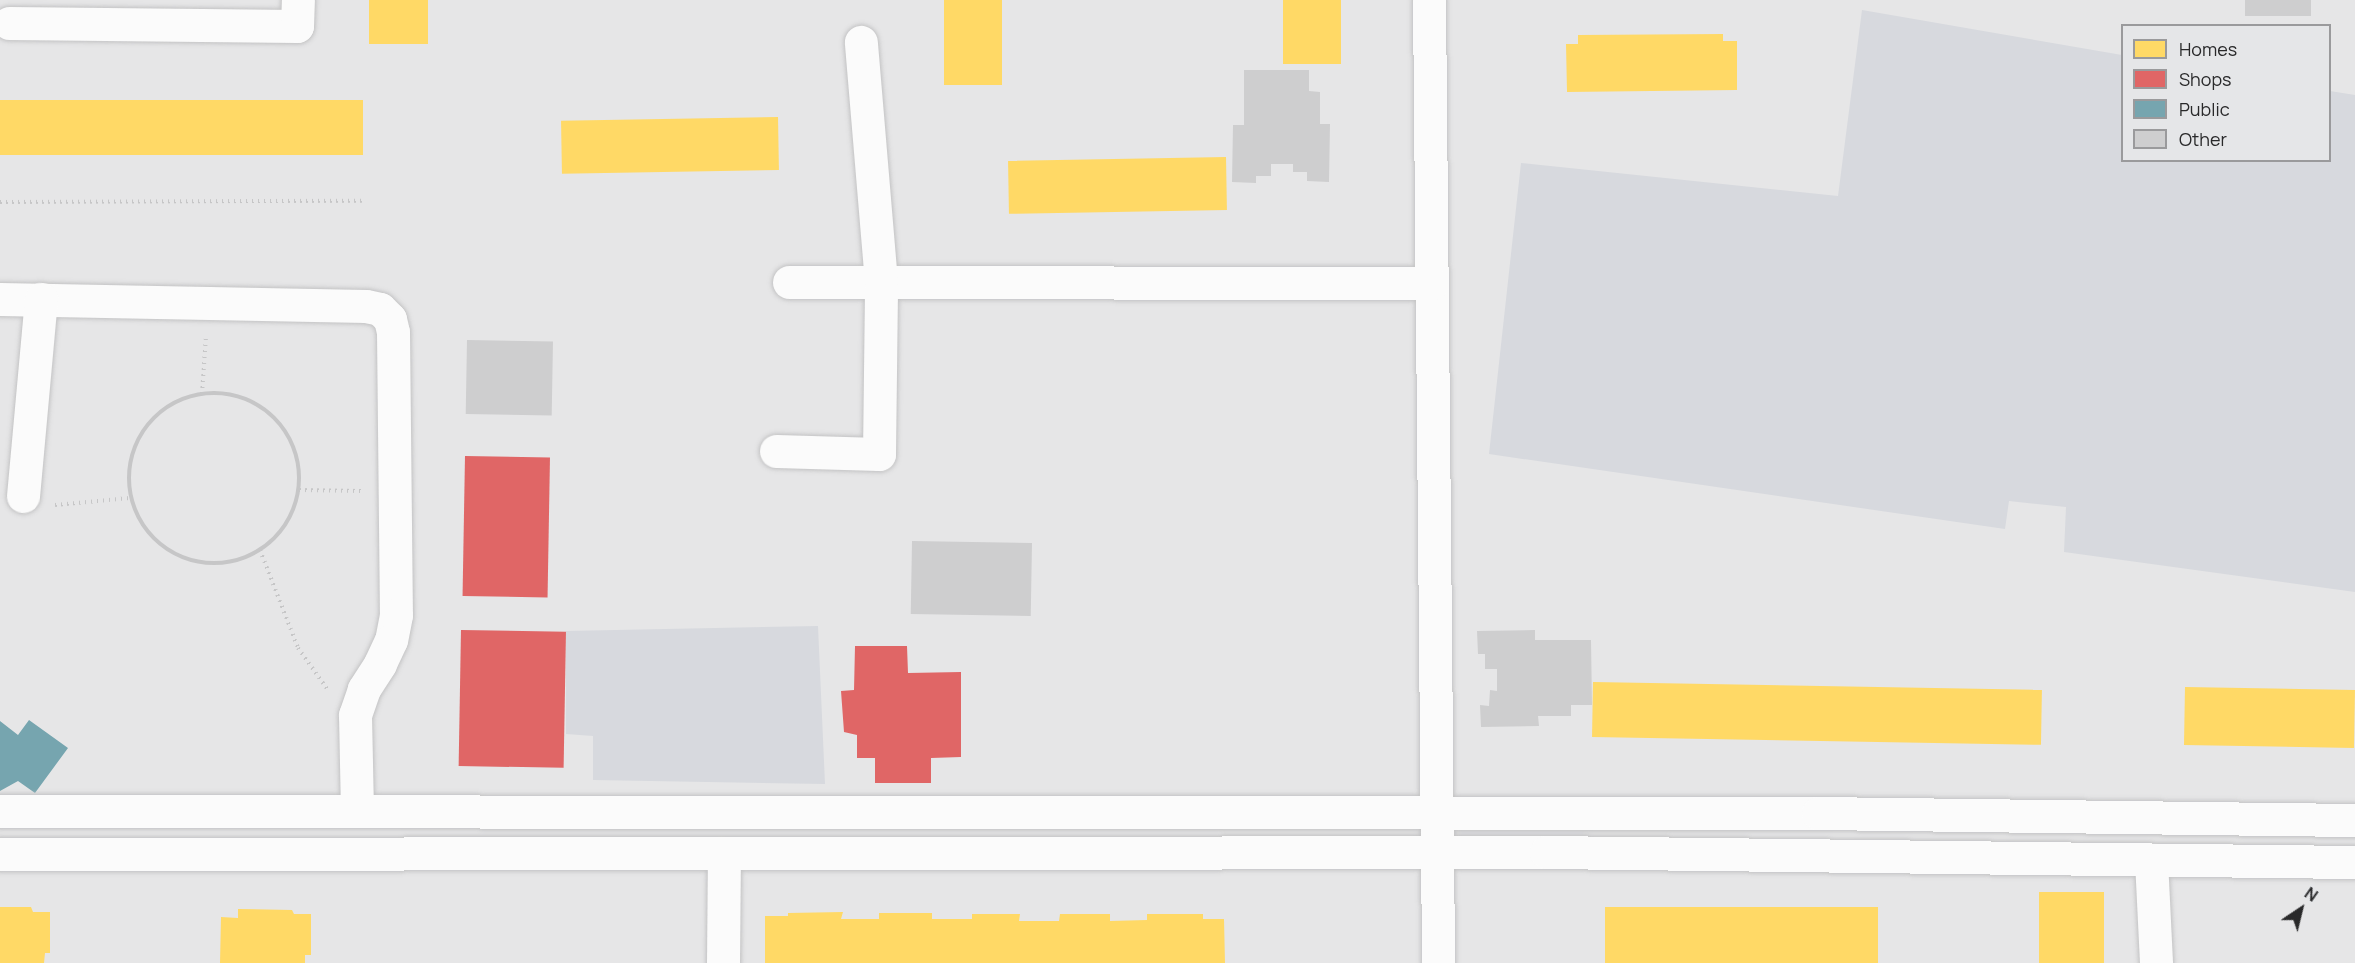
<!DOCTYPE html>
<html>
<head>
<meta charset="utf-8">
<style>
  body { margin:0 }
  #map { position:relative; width:2355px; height:963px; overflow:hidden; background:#e6e6e7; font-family:Manrope,sans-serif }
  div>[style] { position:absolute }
  .built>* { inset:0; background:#d7d9de }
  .homes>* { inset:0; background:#ffd966; transform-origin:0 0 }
  .shops>* { inset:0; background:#e06666; transform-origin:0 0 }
  .public>* { inset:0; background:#76a5af }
  .building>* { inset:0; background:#cececf; transform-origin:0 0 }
  .path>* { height:4px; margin-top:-2px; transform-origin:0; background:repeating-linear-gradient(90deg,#c6c6c7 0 1.5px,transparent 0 6px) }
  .path>.ring { margin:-2px; padding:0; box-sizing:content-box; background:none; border:4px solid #c6c6c7; border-radius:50% }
  .roads { filter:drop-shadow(0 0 2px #c3c3c4) drop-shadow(0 0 2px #c3c3c4) }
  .minor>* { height:33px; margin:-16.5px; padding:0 16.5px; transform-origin:16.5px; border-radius:16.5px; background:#fbfbfb }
  .major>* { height:33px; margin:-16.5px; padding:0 16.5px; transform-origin:16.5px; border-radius:16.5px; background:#fbfbfb }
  span { translate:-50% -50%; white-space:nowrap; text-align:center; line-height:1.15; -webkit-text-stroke:6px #e5e6e8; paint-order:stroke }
  .legend { position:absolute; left:2121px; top:24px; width:210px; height:138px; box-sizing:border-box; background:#e5e6e8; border:2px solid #9a9a9c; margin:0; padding:8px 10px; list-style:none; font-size:18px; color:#29292a }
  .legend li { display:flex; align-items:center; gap:12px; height:30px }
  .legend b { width:30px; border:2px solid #9a9a9c }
  .north { position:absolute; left:2271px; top:879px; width:60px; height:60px; -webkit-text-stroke:4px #e5e6e8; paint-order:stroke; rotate:35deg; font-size:16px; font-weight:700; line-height:24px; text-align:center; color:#29292a }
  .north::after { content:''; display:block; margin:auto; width:21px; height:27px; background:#29292a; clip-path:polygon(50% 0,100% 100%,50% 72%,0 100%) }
</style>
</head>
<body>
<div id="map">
  <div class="built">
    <div style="clip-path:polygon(1862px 10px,2122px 55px,2122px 160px,2330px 160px,2330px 91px,2355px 95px,2355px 592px,2064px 552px,2066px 507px,2009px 501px,2005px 529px,1489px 454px,1521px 163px,1838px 196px)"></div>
    <div style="clip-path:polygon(818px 626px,825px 784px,593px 780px,593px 736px,566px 734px,566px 631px)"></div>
  </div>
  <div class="homes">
    <div style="left:369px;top:0;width:59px;height:44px"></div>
    <div style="left:944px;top:0;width:58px;height:85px"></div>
    <div style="left:1283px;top:0;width:58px;height:64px"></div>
    <div style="clip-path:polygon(1723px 34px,1723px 41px,1737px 41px,1737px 90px,1567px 92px,1566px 44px,1578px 44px,1578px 35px)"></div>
    <div style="left:0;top:100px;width:363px;height:55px"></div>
    <div style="left:778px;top:117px;width:53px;height:217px;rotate:89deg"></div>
    <div style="left:1226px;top:157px;width:53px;height:218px;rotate:89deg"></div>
    <div style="left:1593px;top:682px;width:449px;height:55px;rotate:1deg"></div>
    <div style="left:2185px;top:687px;width:170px;height:58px;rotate:1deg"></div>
    <div style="left:2039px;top:892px;width:65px;height:71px"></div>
    <div style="clip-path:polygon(0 907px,31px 907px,33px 912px,50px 912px,50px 953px,45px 953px,44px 963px,0 963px)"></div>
    <div style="left:1605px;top:907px;width:273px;height:56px"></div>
    <div style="clip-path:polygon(238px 909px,292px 910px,294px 914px,311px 914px,311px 955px,305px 955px,305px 963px,220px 963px,221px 917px,238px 918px)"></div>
    <div style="clip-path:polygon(843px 912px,841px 919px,879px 919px,879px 913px,932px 913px,932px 919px,972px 919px,972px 914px,1020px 914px,1019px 921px,1059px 921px,1060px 914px,1110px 914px,1110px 921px,1147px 920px,1147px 914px,1203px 914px,1203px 919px,1224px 919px,1225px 963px,765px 963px,765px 916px,788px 916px,788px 913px)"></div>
  </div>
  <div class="shops">
    <div style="left:465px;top:456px;width:85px;height:140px;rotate:1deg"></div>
    <div style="left:461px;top:630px;width:105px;height:136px;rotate:1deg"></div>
    <div style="clip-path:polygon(855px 646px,907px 646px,908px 673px,961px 672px,961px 757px,931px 758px,931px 783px,875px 783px,875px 758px,857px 758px,857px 735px,844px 732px,841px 691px,854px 690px)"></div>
  </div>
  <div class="public">
    <div style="clip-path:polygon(29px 720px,68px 748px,35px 793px,18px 781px,0 791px,0 721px,18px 735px)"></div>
  </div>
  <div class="building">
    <div style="left:2245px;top:0;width:66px;height:16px"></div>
    <div style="clip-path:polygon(1244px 70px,1309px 70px,1309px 91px,1320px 92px,1320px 124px,1330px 124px,1329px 182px,1307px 181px,1307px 172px,1293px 172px,1293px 164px,1271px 164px,1271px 176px,1256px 176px,1256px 183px,1232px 182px,1233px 125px,1244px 125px)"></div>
    <div style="left:467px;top:340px;width:86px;height:74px;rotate:1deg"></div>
    <div style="left:1032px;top:543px;width:73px;height:120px;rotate:91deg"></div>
    <div style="clip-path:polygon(1535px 630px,1535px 640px,1591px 640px,1592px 705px,1571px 705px,1571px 716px,1538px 716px,1539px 726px,1481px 727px,1480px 705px,1489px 706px,1490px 690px,1497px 691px,1497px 669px,1485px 669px,1485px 654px,1478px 654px,1477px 631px)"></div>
  </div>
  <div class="path">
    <div style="left:0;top:202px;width:362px;rotate:-0.2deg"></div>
    <div class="ring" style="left:129px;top:393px;width:166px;height:166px"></div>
    <div style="left:202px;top:394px;width:57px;rotate:-86deg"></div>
    <div style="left:299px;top:490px;width:62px;rotate:0.9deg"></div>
    <div style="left:55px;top:505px;width:75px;rotate:-5.3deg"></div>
    <div style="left:260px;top:550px;width:105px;rotate:68.8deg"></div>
    <div style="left:298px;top:648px;width:52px;rotate:54.5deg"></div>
  </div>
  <div class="roads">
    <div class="minor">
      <div style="left:1429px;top:0;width:963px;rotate:89.46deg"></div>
      <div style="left:9px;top:23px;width:288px;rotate:0.6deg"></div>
      <div style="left:297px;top:26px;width:26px;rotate:-88deg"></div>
      <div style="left:789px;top:282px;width:643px;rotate:0.09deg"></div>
      <div style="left:0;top:299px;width:366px;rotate:1.1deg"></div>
      <div style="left:366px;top:306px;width:14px;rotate:12deg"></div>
      <div style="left:380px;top:309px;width:14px;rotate:45deg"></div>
      <div style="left:390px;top:319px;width:13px;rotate:77deg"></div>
      <div style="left:393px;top:332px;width:283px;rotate:89.4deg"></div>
      <div style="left:396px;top:615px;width:25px;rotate:101deg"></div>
      <div style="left:391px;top:640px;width:26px;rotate:115deg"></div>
      <div style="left:380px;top:664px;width:30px;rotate:123deg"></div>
      <div style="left:364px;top:689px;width:28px;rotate:109deg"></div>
      <div style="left:355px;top:715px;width:95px;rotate:88.8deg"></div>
      <div style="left:776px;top:451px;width:103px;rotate:1.7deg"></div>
      <div style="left:879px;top:454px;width:172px;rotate:-89.3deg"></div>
      <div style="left:881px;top:282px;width:241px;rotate:-94.8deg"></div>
      <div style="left:23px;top:496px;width:198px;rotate:-84.8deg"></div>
      <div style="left:2151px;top:860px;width:103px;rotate:87.2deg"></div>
      <div style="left:723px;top:963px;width:110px;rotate:-89.5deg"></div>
    </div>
    <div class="major">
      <div style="left:0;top:811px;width:1818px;rotate:0.06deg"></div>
      <div style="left:1818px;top:813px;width:537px;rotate:0.75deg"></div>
      <div style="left:0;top:854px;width:1546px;rotate:-0.07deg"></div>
      <div style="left:1546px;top:852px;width:809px;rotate:0.71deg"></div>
    </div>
  </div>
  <ul class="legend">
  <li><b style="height:16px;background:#ffd966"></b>Homes</li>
  <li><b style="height:16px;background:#e06666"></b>Shops</li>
  <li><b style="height:16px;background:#76a5af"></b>Public</li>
  <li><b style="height:16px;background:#cececf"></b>Other</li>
  </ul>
  <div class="north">N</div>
</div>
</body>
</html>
